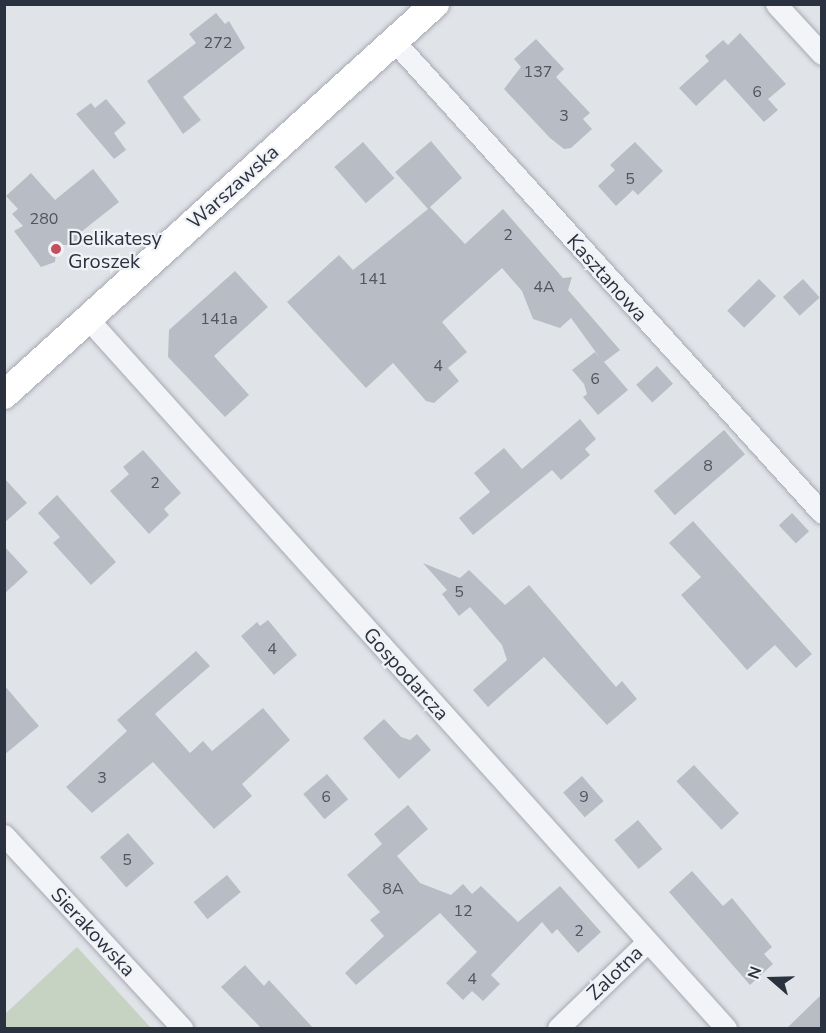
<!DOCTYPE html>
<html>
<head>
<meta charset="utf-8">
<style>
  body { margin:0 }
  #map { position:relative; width:826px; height:1033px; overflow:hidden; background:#e0e3e8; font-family:"Nunito Sans",sans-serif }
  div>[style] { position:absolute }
  .green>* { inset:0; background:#c6d2c2 }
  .building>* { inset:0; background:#b8bdc5; transform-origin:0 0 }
  .roads { filter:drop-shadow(0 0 2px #a6aab2) drop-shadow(0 0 2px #a6aab2) }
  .street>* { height:21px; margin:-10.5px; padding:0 10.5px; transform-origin:10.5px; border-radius:10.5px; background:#f3f4f7 }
  .secondary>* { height:28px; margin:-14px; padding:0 14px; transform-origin:14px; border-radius:14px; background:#fff }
  .dots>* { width:16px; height:16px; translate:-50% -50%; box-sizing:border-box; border:3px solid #f0f2f6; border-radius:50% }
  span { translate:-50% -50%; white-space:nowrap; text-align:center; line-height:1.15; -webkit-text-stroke:4.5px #f0f2f6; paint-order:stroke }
  .number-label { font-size:16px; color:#4e5460 }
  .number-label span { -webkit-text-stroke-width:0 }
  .street-label { font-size:20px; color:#2a313f }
  .poi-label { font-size:20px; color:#2a313f }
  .left { translate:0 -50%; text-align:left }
  .frame { position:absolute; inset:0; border:6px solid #2a313f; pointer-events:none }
  .north { position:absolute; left:742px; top:949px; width:60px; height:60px; -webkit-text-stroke:4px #f0f2f6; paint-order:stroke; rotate:290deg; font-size:16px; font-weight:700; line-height:24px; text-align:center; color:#2a313f }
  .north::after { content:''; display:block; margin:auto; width:21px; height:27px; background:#2a313f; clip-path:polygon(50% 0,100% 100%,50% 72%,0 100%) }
</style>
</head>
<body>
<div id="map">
  <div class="green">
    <div style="clip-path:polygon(77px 947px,151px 1028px,5px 1028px,5px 1014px)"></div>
  </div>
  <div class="building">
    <div style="clip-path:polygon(216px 13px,225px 24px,229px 21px,245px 48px,183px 97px,201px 120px,183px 134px,147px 81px,196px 43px,189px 34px)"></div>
    <div style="clip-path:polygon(740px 33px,786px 84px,768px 99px,778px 110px,764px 122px,725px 79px,696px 106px,679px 88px,709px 61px,705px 56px,723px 40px,728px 45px)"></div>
    <div style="clip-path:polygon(536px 39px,564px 69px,556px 77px,590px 113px,583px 119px,592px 129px,571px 148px,564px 149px,550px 138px,504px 89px,521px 67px,514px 59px)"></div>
    <div style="clip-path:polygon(106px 99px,126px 123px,114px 133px,126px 150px,114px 159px,76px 114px,91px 103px,95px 108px)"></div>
    <div style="clip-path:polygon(431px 141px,462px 178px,430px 207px,465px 244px,503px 209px,563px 278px,572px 277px,568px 290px,620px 350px,604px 362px,628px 390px,598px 415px,583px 397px,587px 394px,584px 384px,572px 370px,595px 352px,600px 358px,571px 318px,560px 328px,533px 319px,522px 291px,502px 268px,442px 322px,467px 352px,448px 368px,459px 381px,434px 403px,426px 401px,393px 363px,366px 388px,287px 302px,339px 255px,353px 270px,428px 209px,395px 172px)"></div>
    <div style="left:363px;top:142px;width:48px;height:38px;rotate:49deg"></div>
    <div style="clip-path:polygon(635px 142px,663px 171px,638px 195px,633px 190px,616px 206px,598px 186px,615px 170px,610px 165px)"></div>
    <div style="clip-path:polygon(93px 169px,119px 202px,81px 232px,75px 245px,57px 245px,55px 262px,41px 267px,14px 231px,23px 226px,12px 214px,18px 209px,6px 196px,31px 173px,55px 200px)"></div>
    <div style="clip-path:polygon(235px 271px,268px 307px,214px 356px,249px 395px,225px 417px,168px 357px,169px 330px)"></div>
    <div style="left:759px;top:279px;width:24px;height:45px;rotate:45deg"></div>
    <div style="left:803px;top:279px;width:25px;height:27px;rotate:48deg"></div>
    <div style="left:657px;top:366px;width:24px;height:28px;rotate:48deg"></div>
    <div style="clip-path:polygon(580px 419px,596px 439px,585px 449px,590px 455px,561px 480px,552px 470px,473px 535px,459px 518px,490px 492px,474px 473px,504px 448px,522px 469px)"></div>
    <div style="left:724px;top:430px;width:32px;height:93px;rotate:49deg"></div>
    <div style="clip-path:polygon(143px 450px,181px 493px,164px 509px,169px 515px,149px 534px,110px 491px,129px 474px,123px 467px)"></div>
    <div style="clip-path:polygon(4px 478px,27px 503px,4px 523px)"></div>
    <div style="clip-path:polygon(57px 495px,116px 562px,91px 585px,53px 543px,60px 537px,38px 513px)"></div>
    <div style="left:792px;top:513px;width:25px;height:18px;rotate:47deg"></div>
    <div style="clip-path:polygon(693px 521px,812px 654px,796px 668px,775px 645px,747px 670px,681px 595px,701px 577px,669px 543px)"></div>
    <div style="clip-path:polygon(4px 546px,28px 572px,4px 594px)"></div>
    <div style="clip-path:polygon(423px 563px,460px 578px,469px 570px,505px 605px,529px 585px,616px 687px,622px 681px,637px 699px,607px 725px,544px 657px,488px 707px,473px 690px,507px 660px,502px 645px,470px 607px,459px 616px,442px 594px,447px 590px)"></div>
    <div style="clip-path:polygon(268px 620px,297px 655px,274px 675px,241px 636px,257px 622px,260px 626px)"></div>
    <div style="clip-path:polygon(196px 651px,210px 666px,155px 714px,190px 753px,203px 741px,212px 751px,263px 708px,290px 740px,242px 784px,252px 796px,214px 829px,153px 762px,92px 813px,66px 787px,127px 731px,117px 720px)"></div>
    <div style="clip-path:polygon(4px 685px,39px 726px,4px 755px)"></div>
    <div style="clip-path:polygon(384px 719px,401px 737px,410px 740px,417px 734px,431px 750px,399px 779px,363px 738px)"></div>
    <div style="left:694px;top:765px;width:66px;height:24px;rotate:47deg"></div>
    <div style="left:327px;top:774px;width:33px;height:31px;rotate:50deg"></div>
    <div style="left:582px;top:776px;width:33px;height:25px;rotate:49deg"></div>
    <div style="clip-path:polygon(408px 805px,428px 829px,397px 856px,420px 883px,451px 895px,463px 884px,472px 894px,481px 886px,518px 922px,560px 886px,601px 932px,578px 953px,557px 929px,552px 934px,542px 922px,491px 975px,500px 984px,483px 1001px,472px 991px,463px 1000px,446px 983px,477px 952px,440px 913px,356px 985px,345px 973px,384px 936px,370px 920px,380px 912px,347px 875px,382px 844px,374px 834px)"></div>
    <div style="left:638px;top:820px;width:38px;height:31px;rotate:50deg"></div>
    <div style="left:128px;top:833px;width:40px;height:37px;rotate:49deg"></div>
    <div style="clip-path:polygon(692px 871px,723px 906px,732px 898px,772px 947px,764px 954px,773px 964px,750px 985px,669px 892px)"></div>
    <div style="left:227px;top:875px;width:22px;height:43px;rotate:51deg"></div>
    <div style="clip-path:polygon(245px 965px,264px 986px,269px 980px,314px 1029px,262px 1029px,221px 987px)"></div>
    <div style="clip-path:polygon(822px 994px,822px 1029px,786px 1029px)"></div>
  </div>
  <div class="roads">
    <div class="street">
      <div style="left:776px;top:4px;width:68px;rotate:47.4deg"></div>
      <div style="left:394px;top:41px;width:637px;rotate:47.8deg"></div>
      <div style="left:88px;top:319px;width:954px;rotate:48.02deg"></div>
      <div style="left:4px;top:835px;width:263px;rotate:47.3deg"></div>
      <div style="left:558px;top:1028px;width:124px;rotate:-44deg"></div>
    </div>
    <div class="secondary">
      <div style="left:4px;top:395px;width:582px;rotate:-42.21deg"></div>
    </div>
  </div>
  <div class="dots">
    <div style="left:56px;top:249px;background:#c44e5d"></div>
  </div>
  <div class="number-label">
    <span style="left:218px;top:43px">272</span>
    <span style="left:538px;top:72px">137</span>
    <span style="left:757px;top:92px">6</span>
    <span style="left:564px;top:116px">3</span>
    <span style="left:630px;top:179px">5</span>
    <span style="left:44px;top:219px">280</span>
    <span style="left:508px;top:235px">2</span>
    <span style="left:373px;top:279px">141</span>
    <span style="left:544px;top:287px">4A</span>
    <span style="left:219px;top:319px">141a</span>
    <span style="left:438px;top:366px">4</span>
    <span style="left:595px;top:379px">6</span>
    <span style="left:708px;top:466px">8</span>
    <span style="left:155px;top:483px">2</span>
    <span style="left:459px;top:592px">5</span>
    <span style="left:272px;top:649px">4</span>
    <span style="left:102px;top:778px">3</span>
    <span style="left:326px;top:797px">6</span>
    <span style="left:584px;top:797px">9</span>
    <span style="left:127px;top:860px">5</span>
    <span style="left:393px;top:889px">8A</span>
    <span style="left:463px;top:911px">12</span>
    <span style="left:579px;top:931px">2</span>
    <span style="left:472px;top:979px">4</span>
  </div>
  <div class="street-label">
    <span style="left:233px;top:187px;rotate:-42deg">Warszawska</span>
    <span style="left:607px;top:278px;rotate:48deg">Kasztanowa</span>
    <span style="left:406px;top:674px;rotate:48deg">Gospodarcza</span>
    <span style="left:93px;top:932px;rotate:47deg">Sierakowska</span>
    <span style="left:615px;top:973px;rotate:-44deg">Zalotna</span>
  </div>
  <div class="poi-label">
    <span class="left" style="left:68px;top:250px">Delikatesy<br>Groszek</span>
  </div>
  <div class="frame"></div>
  <div class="north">N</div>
</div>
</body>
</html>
